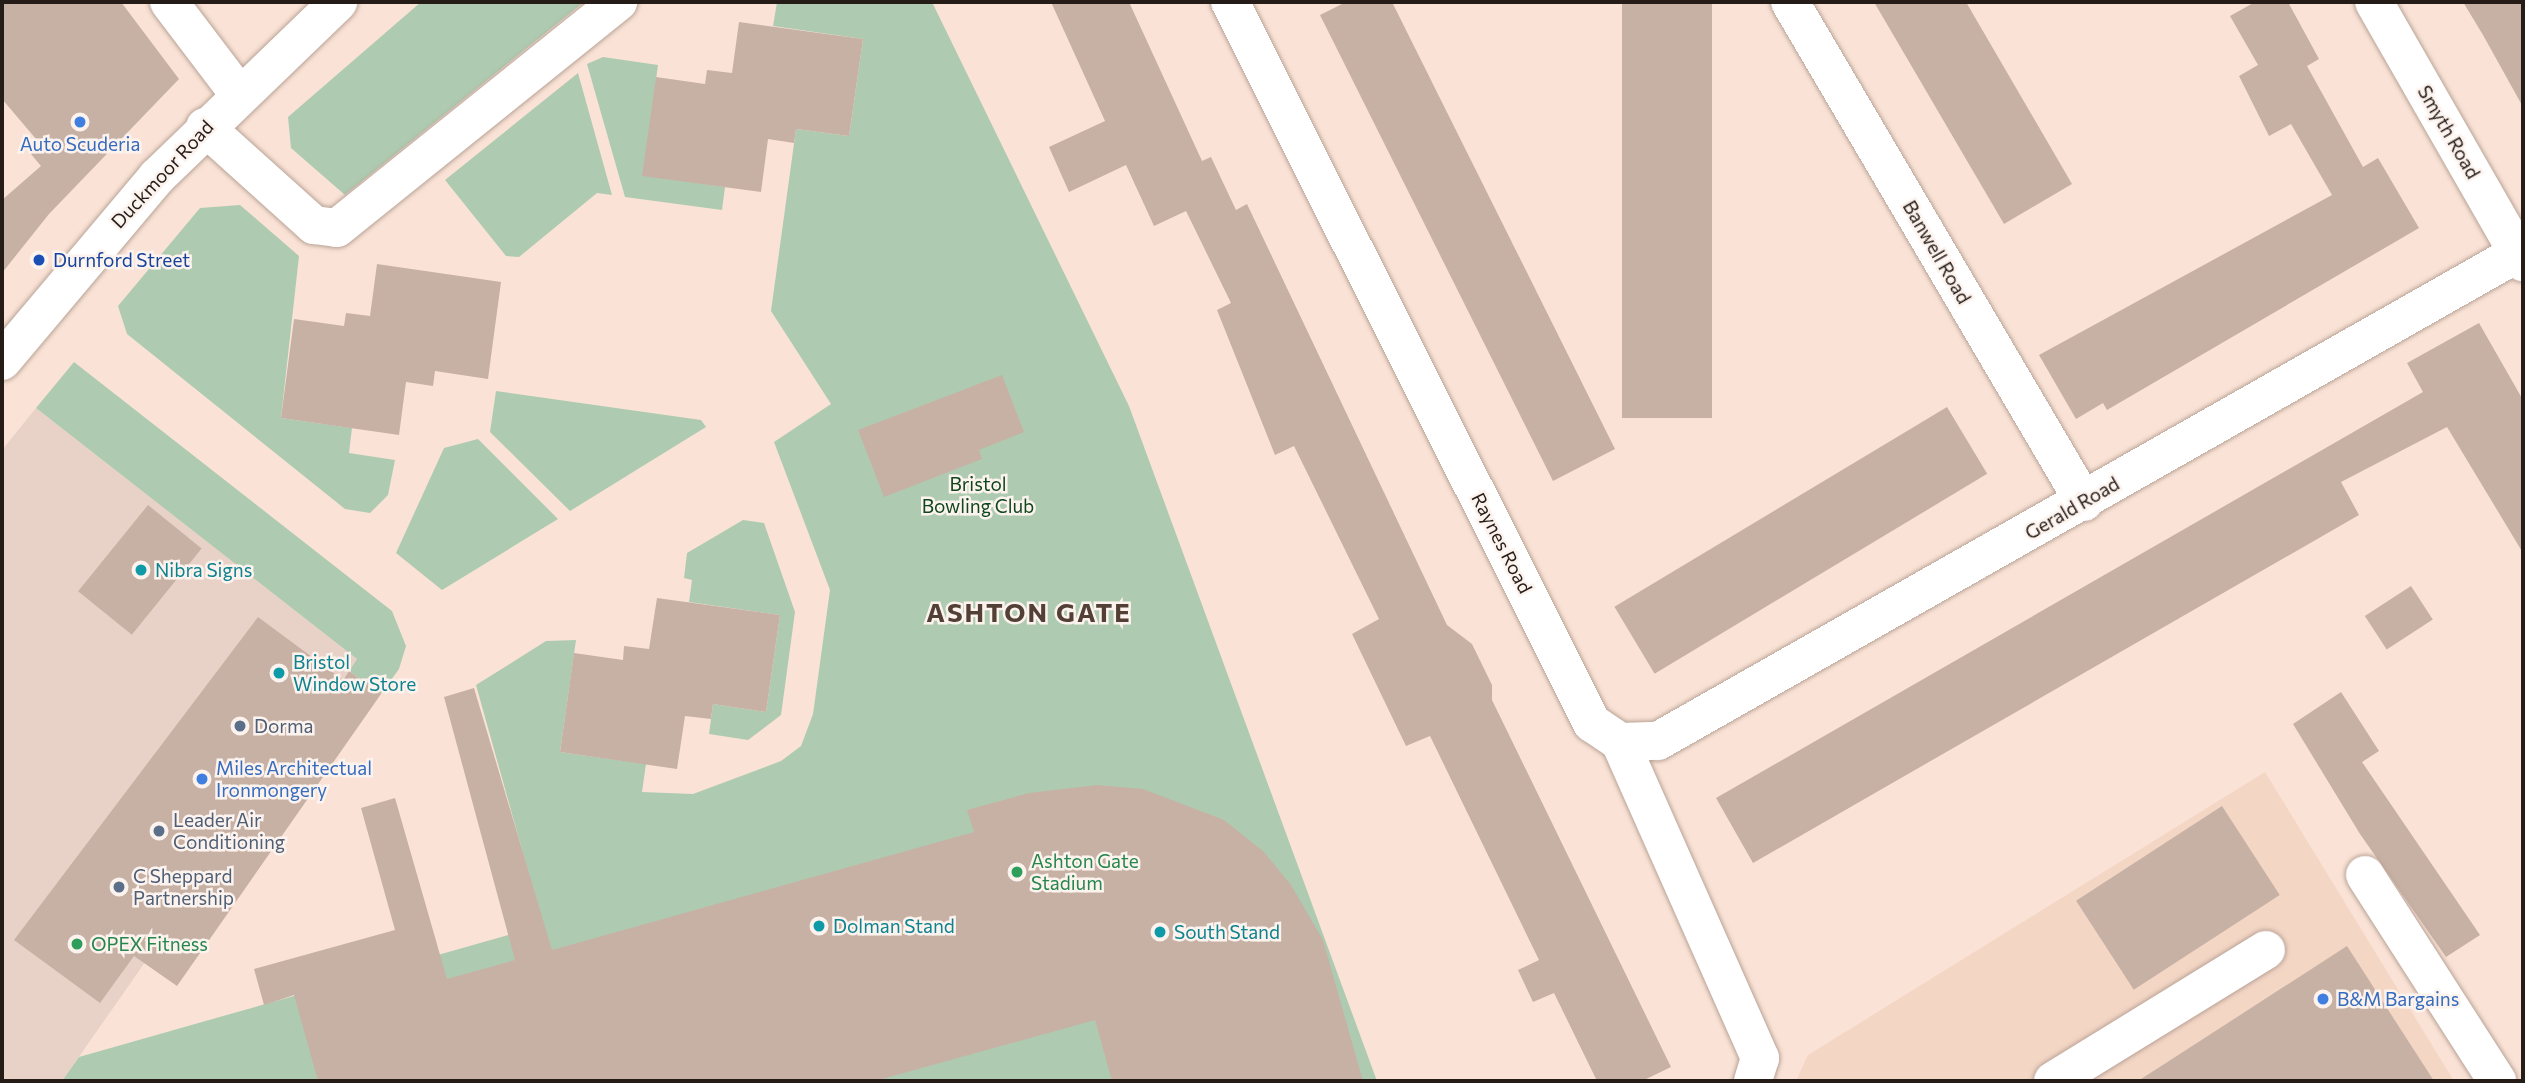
<!DOCTYPE html>
<html>
<head>
<meta charset="utf-8">
<style>
  body { margin:0 }
  #map { position:relative; width:2525px; height:1083px; overflow:hidden; background:#fae3d6; font-family:Commissioner,sans-serif }
  div>[style] { position:absolute }
  .built>* { inset:0; background:#f4d6c5 }
  .industrial>* { inset:0; background:#e8d1c6 }
  .green>* { inset:0; background:#aecbb1 }
  .building>* { inset:0; background:#c7b1a4; transform-origin:0 0 }
  .roads { filter:drop-shadow(0 0 2px #b9a397) drop-shadow(0 0 2px #b9a397) }
  .minor>* { height:38px; margin:-19px; padding:0 19px; transform-origin:19px; border-radius:19px; background:#fff }
  .dots>* { width:19px; height:19px; translate:-50% -50%; box-sizing:border-box; border:4px solid #fdf3ee; border-radius:50% }
  span { translate:-50% -50%; white-space:nowrap; text-align:center; line-height:1.15; -webkit-text-stroke:5px #fdf3ee; paint-order:stroke }
  .street-label { font-size:19px; color:#251c18 }
  .shop-label { font-size:19px; color:#366cbe }
  .left { translate:0 -50%; text-align:left }
  .transit-label { font-size:19px; color:#164399 }
  .park-label { font-size:19px; color:#0f471d }
  .culture-label { font-size:19px; color:#0d838f }
  .service-label { font-size:19px; color:#4e5e75 }
  .leisure-label { font-size:19px; color:#27864d }
  .district-label { font-size:26px; color:#523f35; font-weight:700; letter-spacing:2px }
  .frame { position:absolute; inset:0; border:4px solid #251c18; pointer-events:none }
</style>
</head>
<body>
<div id="map">
  <div class="built">
    <div style="clip-path:polygon(2265px 772px,2454px 1081px,1796px 1081px,1808px 1055px)"></div>
  </div>
  <div class="industrial">
    <div style="clip-path:polygon(36px 408px,357px 659px,62px 1081px,2px 1081px,2px 450px)"></div>
  </div>
  <div class="green">
    <div style="clip-path:polygon(421px 2px,584px 2px,345px 195px,291px 148px,288px 117px)"></div>
    <div style="clip-path:polygon(777px 2px,932px 2px,1129px 406px,1377px 1081px,62px 1081px,79px 1057px,543px 925px,476px 685px,546px 641px,576px 640px,560px 752px,646px 764px,642px 792px,693px 794px,781px 761px,801px 746px,813px 714px,830px 590px,774px 442px,831px 404px,771px 311px,796px 129px,849px 136px,863px 39px,773px 26px)"></div>
    <div style="clip-path:polygon(603px 57px,658px 65px,643px 175px,725px 187px,722px 210px,625px 197px,587px 64px)"></div>
    <div style="clip-path:polygon(578px 73px,612px 195px,597px 193px,519px 257px,506px 256px,445px 180px)"></div>
    <div style="clip-path:polygon(240px 205px,299px 256px,281px 418px,352px 428px,349px 453px,395px 460px,388px 495px,370px 513px,345px 509px,127px 334px,118px 306px,200px 208px)"></div>
    <div style="clip-path:polygon(74px 362px,392px 611px,406px 646px,399px 669px,381px 694px,349px 671px,357px 659px,36px 408px)"></div>
    <div style="clip-path:polygon(496px 391px,701px 420px,706px 427px,570px 511px,490px 432px)"></div>
    <div style="clip-path:polygon(478px 439px,558px 519px,442px 590px,396px 553px,444px 448px)"></div>
    <div style="clip-path:polygon(743px 520px,764px 523px,795px 612px,781px 715px,748px 740px,709px 734px,713px 704px,766px 712px,780px 615px,689px 602px,692px 580px,684px 578px,687px 553px)"></div>
  </div>
  <div class="building">
    <div style="clip-path:polygon(2px 2px,121px 2px,179px 79px,49px 214px,2px 273px,2px 200px,41px 166px,31px 154px,42px 146px,2px 99px)"></div>
    <div style="clip-path:polygon(1051px 2px,1129px 2px,1202px 161px,1211px 157px,1236px 210px,1247px 204px,1447px 625px,1472px 644px,1492px 685px,1492px 700px,1671px 1067px,1642px 1081px,1597px 1081px,1554px 993px,1533px 1002px,1518px 970px,1539px 960px,1430px 736px,1406px 746px,1352px 634px,1379px 619px,1294px 446px,1275px 455px,1217px 310px,1231px 303px,1186px 211px,1154px 226px,1126px 165px,1069px 192px,1049px 147px,1105px 121px)"></div>
    <div style="clip-path:polygon(1346px 2px,1392px 2px,1615px 449px,1553px 481px,1320px 15px)"></div>
    <div style="left:1622px;top:2px;width:90px;height:416px"></div>
    <div style="clip-path:polygon(1874px 2px,1966px 2px,2072px 184px,2004px 224px)"></div>
    <div style="clip-path:polygon(2255px 2px,2288px 2px,2319px 59px,2307px 66px,2363px 167px,2378px 158px,2419px 228px,2107px 410px,2103px 403px,2076px 419px,2039px 355px,2332px 195px,2291px 124px,2269px 136px,2239px 76px,2258px 65px,2230px 16px)"></div>
    <div style="clip-path:polygon(2463px 2px,2523px 2px,2523px 107px,2483px 35px)"></div>
    <div style="clip-path:polygon(739px 22px,863px 39px,849px 136px,796px 129px,794px 143px,768px 139px,761px 192px,642px 176px,656px 77px,705px 84px,707px 70px,732px 73px)"></div>
    <div style="clip-path:polygon(377px 264px,501px 282px,488px 379px,435px 371px,433px 386px,406px 382px,399px 435px,281px 418px,294px 319px,344px 326px,346px 313px,370px 316px)"></div>
    <div style="clip-path:polygon(2479px 323px,2523px 400px,2523px 553px,2447px 427px,2341px 482px,2359px 515px,1753px 863px,1716px 798px,2423px 392px,2407px 363px)"></div>
    <div style="clip-path:polygon(1002px 375px,1024px 432px,979px 450px,982px 459px,884px 497px,858px 430px)"></div>
    <div style="left:1947px;top:407px;width:78px;height:388px;rotate:59deg"></div>
    <div style="left:148px;top:505px;width:69px;height:111px;rotate:39deg"></div>
    <div style="left:2411px;top:586px;width:40px;height:55px;rotate:57deg"></div>
    <div style="clip-path:polygon(657px 598px,780px 615px,766px 712px,713px 704px,711px 719px,685px 716px,677px 769px,560px 752px,574px 653px,623px 660px,624px 646px,649px 649px)"></div>
    <div style="clip-path:polygon(258px 617px,343px 680px,349px 671px,381px 694px,177px 986px,134px 956px,100px 1003px,14px 940px)"></div>
    <div style="clip-path:polygon(474px 688px,552px 950px,974px 832px,967px 810px,1029px 793px,1097px 785px,1143px 789px,1224px 820px,1263px 851px,1291px 885px,1323px 940px,1363px 1081px,1112px 1081px,1095px 1020px,875px 1081px,318px 1081px,294px 995px,264px 1005px,254px 969px,395px 930px,361px 808px,395px 798px,447px 979px,515px 960px,444px 697px)"></div>
    <div style="clip-path:polygon(2341px 692px,2379px 751px,2362px 762px,2480px 935px,2446px 957px,2360px 834px,2293px 724px)"></div>
    <div style="left:2222px;top:806px;width:106px;height:174px;rotate:57deg"></div>
    <div style="clip-path:polygon(2347px 946px,2434px 1081px,2138px 1081px)"></div>
  </div>
  <div class="roads">
    <div class="minor">
      <div style="left:169px;top:2px;width:114px;rotate:52.8deg"></div>
      <div style="left:1230px;top:2px;width:807px;rotate:63.34deg"></div>
      <div style="left:1592px;top:723px;width:34px;rotate:34deg"></div>
      <div style="left:1620px;top:742px;width:346px;rotate:66.1deg"></div>
      <div style="left:1760px;top:1058px;width:24px;rotate:107deg"></div>
      <div style="left:1790px;top:2px;width:580px;rotate:59.54deg"></div>
      <div style="left:2374px;top:2px;width:300px;rotate:60.2deg"></div>
      <div style="left:205px;top:127px;width:147px;rotate:42deg"></div>
      <div style="left:314px;top:225px;width:23px;rotate:7deg"></div>
      <div style="left:337px;top:228px;width:361px;rotate:-38.8deg"></div>
      <div style="left:2px;top:361px;width:241px;rotate:-49.9deg"></div>
      <div style="left:157px;top:177px;width:252px;rotate:-44deg"></div>
      <div style="left:1620px;top:742px;width:38px;rotate:-2deg"></div>
      <div style="left:1658px;top:741px;width:989px;rotate:-29.57deg"></div>
      <div style="left:2365px;top:875px;width:245px;rotate:57.3deg"></div>
      <div style="left:2053px;top:1081px;width:250px;rotate:-31.6deg"></div>
    </div>
  </div>
  <div class="dots">
    <div style="left:80px;top:122px;background:#3f7fe0"></div>
    <div style="left:39px;top:260px;background:#1a4fb4"></div>
    <div style="left:141px;top:570px;background:#0f9aa8"></div>
    <div style="left:279px;top:673px;background:#0f9aa8"></div>
    <div style="left:240px;top:726px;background:#5c6f8a"></div>
    <div style="left:202px;top:779px;background:#3f7fe0"></div>
    <div style="left:159px;top:831px;background:#5c6f8a"></div>
    <div style="left:1017px;top:872px;background:#2e9e5b"></div>
    <div style="left:119px;top:887px;background:#5c6f8a"></div>
    <div style="left:819px;top:926px;background:#0f9aa8"></div>
    <div style="left:1160px;top:932px;background:#0f9aa8"></div>
    <div style="left:77px;top:944px;background:#2e9e5b"></div>
    <div style="left:2323px;top:999px;background:#3f7fe0"></div>
  </div>
  <div class="street-label">
    <span style="left:2449px;top:132px;rotate:60deg">Smyth Road</span>
    <span style="left:162px;top:174px;rotate:-47deg">Duckmoor Road</span>
    <span style="left:1937px;top:252px;rotate:60deg">Banwell Road</span>
    <span style="left:2072px;top:508px;rotate:-30deg">Gerald Road</span>
    <span style="left:1502px;top:543px;rotate:63deg">Raynes Road</span>
  </div>
  <div class="shop-label">
    <span style="left:80px;top:144px">Auto Scuderia</span>
    <span class="left" style="left:216px;top:779px">Miles Architectual<br>Ironmongery</span>
    <span class="left" style="left:2337px;top:999px">B&amp;M Bargains</span>
  </div>
  <div class="transit-label">
    <span class="left" style="left:53px;top:260px">Durnford Street</span>
  </div>
  <div class="park-label">
    <span style="left:978px;top:495px">Bristol<br>Bowling Club</span>
  </div>
  <div class="culture-label">
    <span class="left" style="left:155px;top:570px">Nibra Signs</span>
    <span class="left" style="left:293px;top:673px">Bristol<br>Window Store</span>
    <span class="left" style="left:833px;top:926px">Dolman Stand</span>
    <span class="left" style="left:1174px;top:932px">South Stand</span>
  </div>
  <div class="service-label">
    <span class="left" style="left:254px;top:726px">Dorma</span>
    <span class="left" style="left:173px;top:831px">Leader Air<br>Conditioning</span>
    <span class="left" style="left:133px;top:887px">C Sheppard<br>Partnership</span>
  </div>
  <div class="leisure-label">
    <span class="left" style="left:1031px;top:872px">Ashton Gate<br>Stadium</span>
    <span class="left" style="left:91px;top:944px">OPEX Fitness</span>
  </div>
  <div class="district-label">
    <span style="left:1029px;top:612px">ASHTON GATE</span>
  </div>
  <div class="frame"></div>
</div>
</body>
</html>
